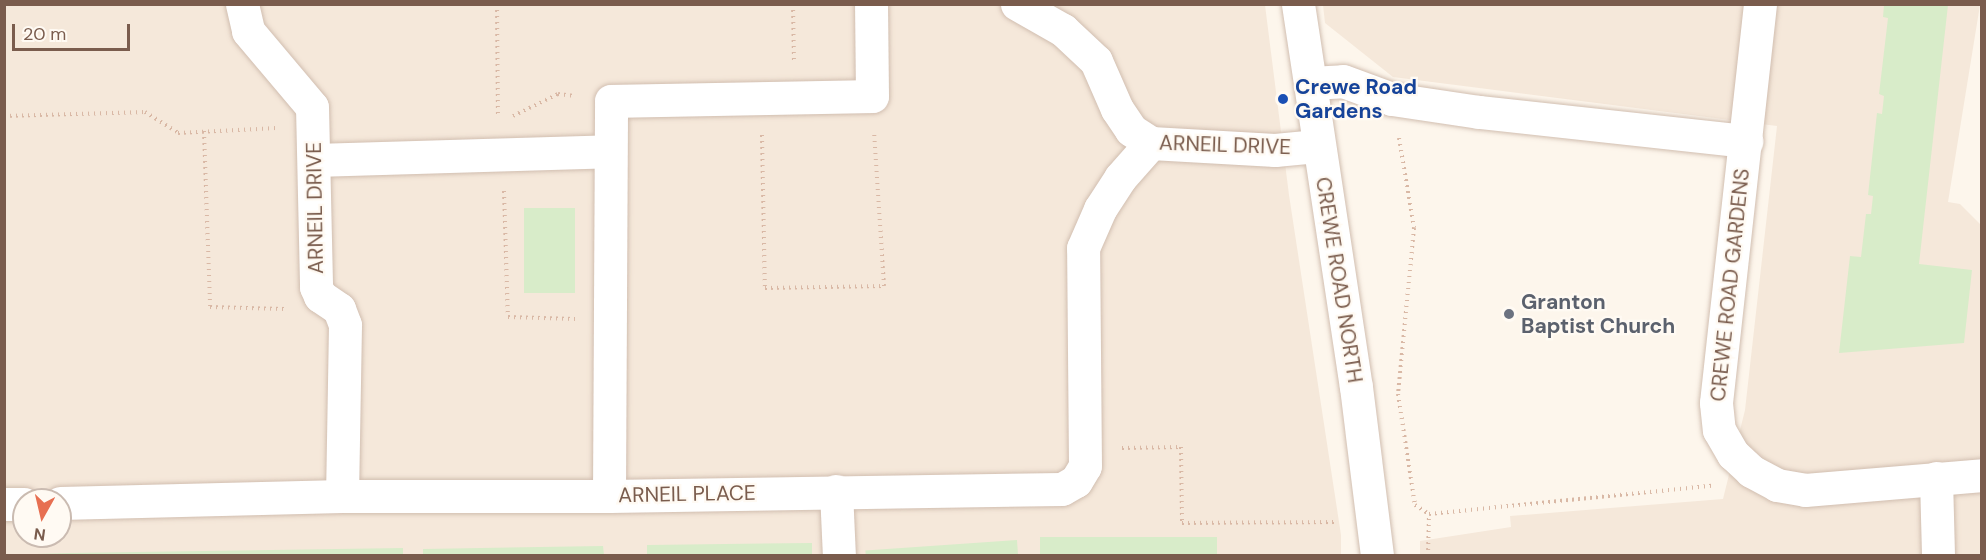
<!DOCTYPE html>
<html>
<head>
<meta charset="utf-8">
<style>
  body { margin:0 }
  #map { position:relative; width:1986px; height:560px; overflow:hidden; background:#fdf6ec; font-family:"DM Sans",sans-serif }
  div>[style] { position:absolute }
  .residential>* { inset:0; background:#f5e8da }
  .green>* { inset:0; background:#d8ecc9; transform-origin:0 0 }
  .path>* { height:4px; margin-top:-2px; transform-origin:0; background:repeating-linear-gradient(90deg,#d9b8a5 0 1.5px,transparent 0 6px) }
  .roads { filter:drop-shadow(0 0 2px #d1beb0) drop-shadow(0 0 2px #d1beb0) }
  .minor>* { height:33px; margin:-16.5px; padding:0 16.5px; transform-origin:16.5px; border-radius:16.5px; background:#fff }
  .dots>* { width:16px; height:16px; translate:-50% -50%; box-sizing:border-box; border:3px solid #fffaf3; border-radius:50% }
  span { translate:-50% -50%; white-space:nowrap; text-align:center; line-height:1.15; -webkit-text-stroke:4.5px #fffaf3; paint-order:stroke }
  .transit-label { font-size:21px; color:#164399; font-weight:700 }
  .left { translate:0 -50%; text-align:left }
  .street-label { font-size:21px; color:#7a5c4d }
  .worship-label { font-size:21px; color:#5b616d; font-weight:700 }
  .frame { position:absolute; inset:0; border:6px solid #7a5c4d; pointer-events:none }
  .north { position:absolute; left:12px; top:488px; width:60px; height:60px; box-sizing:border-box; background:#fffaf3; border:2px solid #cabbb1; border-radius:50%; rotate:188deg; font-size:16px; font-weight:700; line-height:24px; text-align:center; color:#7a5c4d }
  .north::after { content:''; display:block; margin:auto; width:21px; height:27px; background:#e76f51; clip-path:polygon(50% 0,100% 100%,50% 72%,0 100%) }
  .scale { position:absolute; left:12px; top:24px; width:118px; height:27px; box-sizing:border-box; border:3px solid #7a5c4d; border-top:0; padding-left:8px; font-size:18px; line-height:21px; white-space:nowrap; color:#7a5c4d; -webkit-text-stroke:4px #fffaf3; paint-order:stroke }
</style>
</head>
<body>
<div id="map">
  <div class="residential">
    <div style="clip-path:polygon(evenodd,4px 5px,1265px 5px,1289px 195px,1341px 535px,1341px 555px,5px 555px,4px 5px,24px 500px,60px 500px,60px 536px,24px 536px,24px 500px)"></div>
    <div style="clip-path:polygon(1323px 5px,1980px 5px,1948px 202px,1960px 204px,1981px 225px,1981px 555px,1420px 555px,1420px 541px,1511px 527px,1510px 516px,1723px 499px,1745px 410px,1777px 126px,1393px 77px,1325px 23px)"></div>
  </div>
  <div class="green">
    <div style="clip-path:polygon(1884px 5px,1948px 5px,1919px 264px,1972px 270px,1964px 343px,1839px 353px,1850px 256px,1861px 257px,1866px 214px,1871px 214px,1873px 196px,1868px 195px,1877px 113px,1882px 114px,1884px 96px,1879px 94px,1888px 18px,1883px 17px)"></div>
    <div style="left:524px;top:208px;width:51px;height:85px"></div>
    <div style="left:1217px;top:537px;width:18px;height:177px;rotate:90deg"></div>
    <div style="left:1017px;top:540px;width:15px;height:152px;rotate:86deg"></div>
    <div style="clip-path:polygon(812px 543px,812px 555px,647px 555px,647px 545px)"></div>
    <div style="clip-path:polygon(603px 546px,604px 555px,423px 555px,423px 549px)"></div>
    <div style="clip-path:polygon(403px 548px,403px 556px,4px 555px,68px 553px)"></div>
  </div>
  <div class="path">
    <div style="left:497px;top:4px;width:114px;rotate:89.5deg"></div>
    <div style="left:793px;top:4px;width:57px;rotate:89deg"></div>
    <div style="left:4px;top:116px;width:141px;rotate:-1.6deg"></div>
    <div style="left:145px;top:112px;width:39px;rotate:32deg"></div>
    <div style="left:178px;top:133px;width:98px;rotate:-2.9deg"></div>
    <div style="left:513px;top:116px;width:50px;rotate:-26.1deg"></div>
    <div style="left:558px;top:94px;width:17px;rotate:7deg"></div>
    <div style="left:204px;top:131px;width:176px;rotate:88deg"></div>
    <div style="left:210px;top:307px;width:75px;rotate:1.5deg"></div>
    <div style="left:762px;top:135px;width:153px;rotate:88.9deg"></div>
    <div style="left:765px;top:288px;width:119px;rotate:-1deg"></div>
    <div style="left:884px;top:286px;width:155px;rotate:-93.7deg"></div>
    <div style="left:1399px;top:138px;width:91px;rotate:80.5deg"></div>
    <div style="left:1414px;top:228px;width:167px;rotate:95.5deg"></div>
    <div style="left:1398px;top:394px;width:112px;rotate:81.3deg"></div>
    <div style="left:1415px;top:505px;width:17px;rotate:33deg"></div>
    <div style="left:504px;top:191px;width:126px;rotate:88.2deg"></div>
    <div style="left:508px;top:317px;width:67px;rotate:1.7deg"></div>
    <div style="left:1122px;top:448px;width:59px;rotate:-1deg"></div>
    <div style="left:1181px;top:447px;width:76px;rotate:89.2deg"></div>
    <div style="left:1182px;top:523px;width:155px;rotate:-0.4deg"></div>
    <div style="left:1428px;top:556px;width:42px;rotate:-88.6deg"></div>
    <div style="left:1429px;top:514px;width:284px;rotate:-5.7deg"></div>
  </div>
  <div class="roads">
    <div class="minor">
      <div style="left:242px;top:4px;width:28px;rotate:77deg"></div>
      <div style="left:248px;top:31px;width:99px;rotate:49.9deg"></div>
      <div style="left:312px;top:107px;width:180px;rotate:88.7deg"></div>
      <div style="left:316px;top:287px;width:10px;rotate:66deg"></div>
      <div style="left:320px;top:296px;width:23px;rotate:34deg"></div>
      <div style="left:339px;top:309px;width:17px;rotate:69deg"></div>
      <div style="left:345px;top:325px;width:171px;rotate:91deg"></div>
      <div style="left:1017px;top:4px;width:53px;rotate:29.5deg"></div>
      <div style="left:1063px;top:30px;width:45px;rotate:43.2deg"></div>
      <div style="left:1096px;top:61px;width:52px;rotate:66.4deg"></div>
      <div style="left:1117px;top:109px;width:25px;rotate:56deg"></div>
      <div style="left:1131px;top:130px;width:24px;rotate:33deg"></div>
      <div style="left:1151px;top:143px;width:124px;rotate:3.2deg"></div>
      <div style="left:1275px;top:150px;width:42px;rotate:-5.4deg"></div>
      <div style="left:1298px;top:4px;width:387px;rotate:81.4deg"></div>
      <div style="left:1356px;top:387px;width:170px;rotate:82.9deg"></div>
      <div style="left:1760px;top:4px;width:401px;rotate:96.3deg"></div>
      <div style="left:1716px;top:403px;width:27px;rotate:84deg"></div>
      <div style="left:1719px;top:430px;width:28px;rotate:60deg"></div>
      <div style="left:1733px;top:454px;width:25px;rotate:43deg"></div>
      <div style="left:1751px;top:471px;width:30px;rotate:28deg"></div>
      <div style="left:1777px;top:485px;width:28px;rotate:10deg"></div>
      <div style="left:1805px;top:490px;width:178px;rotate:-4.8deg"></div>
      <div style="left:1310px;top:83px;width:33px;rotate:-3deg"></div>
      <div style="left:1343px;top:81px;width:52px;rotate:20.2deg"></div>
      <div style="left:1392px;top:99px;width:88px;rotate:8.5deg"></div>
      <div style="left:1479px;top:112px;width:269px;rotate:6.2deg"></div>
      <div style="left:314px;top:160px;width:296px;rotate:-1.7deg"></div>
      <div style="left:1936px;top:478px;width:78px;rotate:88.5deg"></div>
      <div style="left:836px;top:491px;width:65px;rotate:87.4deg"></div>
      <div style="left:609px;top:496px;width:395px;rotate:-89.7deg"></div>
      <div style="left:611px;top:101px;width:261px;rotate:-1.1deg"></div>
      <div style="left:872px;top:96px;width:92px;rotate:-90.6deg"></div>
      <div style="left:60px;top:503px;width:282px;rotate:-1.4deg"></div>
      <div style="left:342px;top:496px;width:267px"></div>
      <div style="left:609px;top:496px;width:453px;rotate:-0.9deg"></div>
      <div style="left:1062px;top:489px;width:16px;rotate:-30deg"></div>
      <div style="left:1076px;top:481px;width:17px;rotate:-59deg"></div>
      <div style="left:1085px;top:466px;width:218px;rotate:-90.5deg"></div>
      <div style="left:1083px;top:248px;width:43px;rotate:-66.4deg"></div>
      <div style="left:1100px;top:209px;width:37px;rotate:-57deg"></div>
      <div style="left:1120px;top:178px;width:47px;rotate:-48.5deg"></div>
      <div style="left:4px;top:504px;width:20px"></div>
    </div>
  </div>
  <div class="dots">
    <div style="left:1283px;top:99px;background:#1a4fb4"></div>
    <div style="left:1509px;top:314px;background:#6b7280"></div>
  </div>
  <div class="transit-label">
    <span class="left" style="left:1295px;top:99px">Crewe Road<br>Gardens</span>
  </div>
  <div class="street-label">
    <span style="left:1225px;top:145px;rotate:2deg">ARNEIL DRIVE</span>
    <span style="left:315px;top:208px;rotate:-91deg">ARNEIL DRIVE</span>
    <span style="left:1339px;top:280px;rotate:81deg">CREWE ROAD NORTH</span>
    <span style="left:1730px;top:285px;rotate:-84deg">CREWE ROAD GARDENS</span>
    <span style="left:687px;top:494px;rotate:-1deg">ARNEIL PLACE</span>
  </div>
  <div class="worship-label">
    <span class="left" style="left:1521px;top:314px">Granton<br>Baptist Church</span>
  </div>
  <div class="frame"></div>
  <div class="north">N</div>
  <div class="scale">20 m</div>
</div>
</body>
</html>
